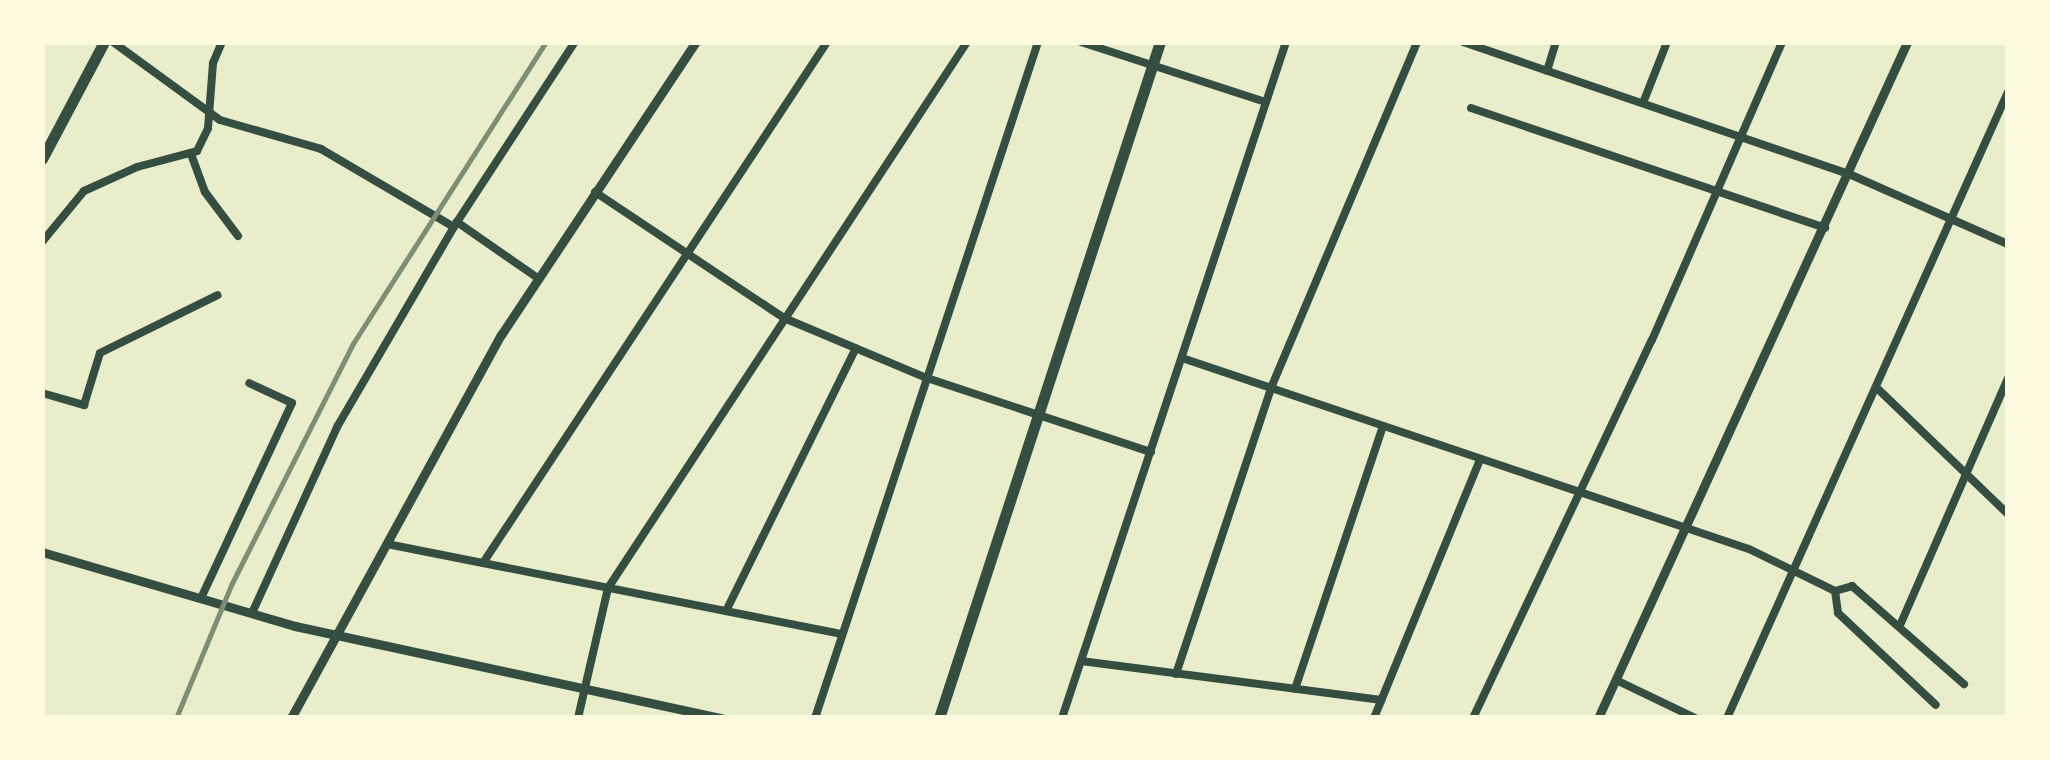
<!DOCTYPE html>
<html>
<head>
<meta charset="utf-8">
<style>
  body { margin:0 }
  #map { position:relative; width:2050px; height:760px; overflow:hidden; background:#e9edc9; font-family:"Archivo Narrow",sans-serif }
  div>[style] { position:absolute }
  .minor>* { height:8px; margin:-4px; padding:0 4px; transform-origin:4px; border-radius:4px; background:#344e41 }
  .tertiary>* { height:9px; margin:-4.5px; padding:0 4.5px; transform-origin:4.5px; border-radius:4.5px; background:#344e41 }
  .primary>* { height:11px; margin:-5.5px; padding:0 5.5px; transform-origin:5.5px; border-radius:5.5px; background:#344e41 }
  .rail>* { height:5px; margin:-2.5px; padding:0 2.5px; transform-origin:2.5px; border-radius:2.5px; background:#7c8e77 }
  span { translate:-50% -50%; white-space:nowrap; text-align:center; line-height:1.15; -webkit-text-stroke:10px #fefae0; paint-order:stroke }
  .frame { position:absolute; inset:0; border:45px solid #fefae0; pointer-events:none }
</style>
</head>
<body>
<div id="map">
  <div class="minor">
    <div style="left:113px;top:42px;width:132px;rotate:36.1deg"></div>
    <div style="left:220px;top:120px;width:105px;rotate:16deg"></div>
    <div style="left:321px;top:149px;width:154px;rotate:30.4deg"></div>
    <div style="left:1081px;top:42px;width:194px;rotate:18deg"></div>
    <div style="left:1463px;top:42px;width:408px;rotate:18.9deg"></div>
    <div style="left:1849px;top:174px;width:174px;rotate:23.8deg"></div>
    <div style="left:1547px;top:71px;width:30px;rotate:-73deg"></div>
    <div style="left:1643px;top:103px;width:66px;rotate:-68.5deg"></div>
    <div style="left:1471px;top:108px;width:374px;rotate:18.7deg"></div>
    <div style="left:191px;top:154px;width:40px;rotate:69.8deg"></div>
    <div style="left:205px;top:192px;width:55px;rotate:53.1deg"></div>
    <div style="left:595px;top:192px;width:227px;rotate:33.7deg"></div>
    <div style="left:784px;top:318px;width:155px;rotate:22.8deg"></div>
    <div style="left:927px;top:378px;width:236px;rotate:18.3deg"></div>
    <div style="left:457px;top:222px;width:100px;rotate:34.8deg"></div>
    <div style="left:42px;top:242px;width:66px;rotate:-50.5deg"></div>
    <div style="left:84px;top:191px;width:58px;rotate:-24.4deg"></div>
    <div style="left:137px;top:167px;width:62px;rotate:-14.9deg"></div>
    <div style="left:197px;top:151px;width:25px;rotate:-64deg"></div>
    <div style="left:208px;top:128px;width:65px;rotate:-85.6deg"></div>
    <div style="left:213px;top:63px;width:23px;rotate:-67deg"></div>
    <div style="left:1182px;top:358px;width:598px;rotate:18.62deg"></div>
    <div style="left:1749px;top:549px;width:96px;rotate:26deg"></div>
    <div style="left:1835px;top:591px;width:18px;rotate:-16deg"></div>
    <div style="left:1852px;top:586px;width:149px;rotate:41.2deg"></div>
    <div style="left:1879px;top:390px;width:179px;rotate:43.9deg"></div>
    <div style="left:42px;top:393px;width:44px;rotate:15.9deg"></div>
    <div style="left:84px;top:405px;width:54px;rotate:-72.9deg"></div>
    <div style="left:100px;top:353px;width:131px;rotate:-26.2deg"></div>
    <div style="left:387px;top:544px;width:464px;rotate:11.2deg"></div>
    <div style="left:483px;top:563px;width:624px;rotate:-56.56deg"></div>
    <div style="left:1835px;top:591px;width:22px;rotate:82deg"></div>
    <div style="left:1838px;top:613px;width:134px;rotate:43.2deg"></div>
    <div style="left:202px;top:596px;width:213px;rotate:-65deg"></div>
    <div style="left:292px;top:403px;width:47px;rotate:-155.1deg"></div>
    <div style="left:726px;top:611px;width:293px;rotate:-63.7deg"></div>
    <div style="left:252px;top:613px;width:205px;rotate:-65.4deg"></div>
    <div style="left:337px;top:427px;width:238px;rotate:-59.7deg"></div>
    <div style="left:457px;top:222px;width:215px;rotate:-56.8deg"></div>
    <div style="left:1901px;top:623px;width:267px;rotate:-66.4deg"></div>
    <div style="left:1081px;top:661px;width:303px;rotate:7.4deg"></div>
    <div style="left:1176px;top:674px;width:301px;rotate:-71.6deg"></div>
    <div style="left:1271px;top:388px;width:376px;rotate:-67.1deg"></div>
    <div style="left:1616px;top:680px;width:88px;rotate:25.7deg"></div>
    <div style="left:1295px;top:689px;width:277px;rotate:-71.5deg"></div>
    <div style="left:578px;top:718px;width:133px;rotate:-77deg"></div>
    <div style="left:608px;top:588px;width:653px;rotate:-56.67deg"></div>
    <div style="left:815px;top:718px;width:712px;rotate:-71.74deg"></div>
    <div style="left:1062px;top:718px;width:712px;rotate:-71.67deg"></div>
    <div style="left:1374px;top:718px;width:280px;rotate:-67.7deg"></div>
    <div style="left:1473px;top:718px;width:418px;rotate:-64.7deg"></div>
    <div style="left:1652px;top:340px;width:325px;rotate:-66.4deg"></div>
    <div style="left:1727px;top:718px;width:686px;rotate:-65.83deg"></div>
  </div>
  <div class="tertiary">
    <div style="left:42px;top:552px;width:264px;rotate:16.3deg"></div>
    <div style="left:295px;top:626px;width:437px;rotate:12.2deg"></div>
    <div style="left:291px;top:718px;width:437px;rotate:-61.3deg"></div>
    <div style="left:501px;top:335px;width:352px;rotate:-56.4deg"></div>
    <div style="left:1598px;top:718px;width:743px;rotate:-65.43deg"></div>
  </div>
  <div class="primary">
    <div style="left:42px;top:159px;width:132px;rotate:-62.1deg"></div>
    <div style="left:939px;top:718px;width:711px;rotate:-71.9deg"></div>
  </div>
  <div class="rail">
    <div style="left:176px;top:718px;width:146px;rotate:-67.5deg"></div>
    <div style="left:232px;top:583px;width:267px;rotate:-63.2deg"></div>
    <div style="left:352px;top:345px;width:360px;rotate:-57.4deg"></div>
  </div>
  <div class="frame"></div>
</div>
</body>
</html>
